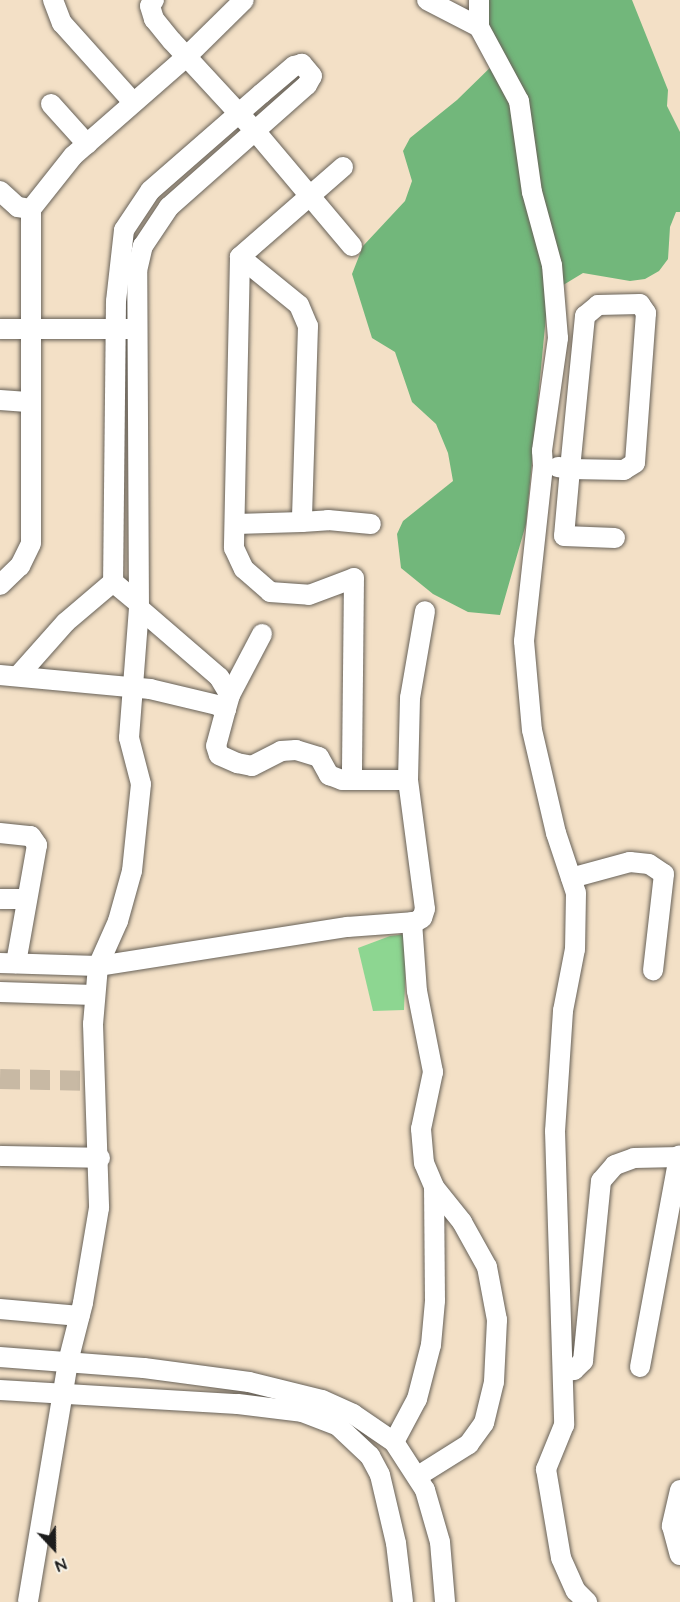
<!DOCTYPE html>
<html>
<head>
<meta charset="utf-8">
<style>
  body { margin:0 }
  #map { position:relative; width:680px; height:1602px; overflow:hidden; background:#f3e0c6; font-family:"Architects Daughter",sans-serif }
  div>[style] { position:absolute }
  .green>* { inset:0; background:#8dd691 }
  .forest>* { inset:0; background:#72b77b }
  .street-tunnel>* { height:20px; margin-top:-10px; transform-origin:0; background:repeating-linear-gradient(90deg,#c8b9a4 0 20px,transparent 0 30px) }
  .roads { filter:drop-shadow(0 0 2px #676158) drop-shadow(0 0 2px #676158) }
  .street>* { height:20px; margin:-10px; padding:0 10px; transform-origin:10px; border-radius:10px; background:#fff }
  span { translate:-50% -50%; white-space:nowrap; text-align:center; line-height:1.15; -webkit-text-stroke:4.5px #f7f3e8; paint-order:stroke }
  .north { position:absolute; left:24px; top:1518px; width:60px; height:60px; -webkit-text-stroke:4px #f7f3e8; paint-order:stroke; rotate:158deg; font-size:16px; font-weight:700; line-height:24px; text-align:center; color:#1c1c1c }
  .north::after { content:''; display:block; margin:auto; width:21px; height:27px; background:#1c1c1c; clip-path:polygon(50% 0,100% 100%,50% 72%,0 100%) }
</style>
</head>
<body>
<div id="map">
  <div class="green">
    <div style="clip-path:polygon(407px 934px,404px 1010px,373px 1011px,358px 948px,390px 936px)"></div>
  </div>
  <div class="forest">
    <div style="clip-path:polygon(477px 0,632px 0,668px 90px,667px 106px,680px 132px,680px 212px,676px 212px,670px 227px,668px 259px,659px 271px,645px 279px,630px 281px,583px 273px,555px 290px,546px 316px,526px 524px,500px 615px,468px 612px,433px 594px,401px 568px,397px 534px,403px 521px,453px 481px,448px 453px,436px 424px,412px 402px,395px 352px,372px 338px,352px 274px,363px 246px,405px 201px,412px 181px,403px 151px,410px 138px,457px 100px,500px 58px)"></div>
  </div>
  <div class="street-tunnel">
    <div style="left:0;top:1079px;width:94px;rotate:1.2deg"></div>
  </div>
  <div class="roads">
    <div class="street">
      <div style="left:53px;top:0;width:25px;rotate:69deg"></div>
      <div style="left:62px;top:23px;width:106px;rotate:48.1deg"></div>
      <div style="left:154px;top:0;width:7px;rotate:124deg"></div>
      <div style="left:150px;top:6px;width:14px;rotate:73deg"></div>
      <div style="left:154px;top:19px;width:28px;rotate:51deg"></div>
      <div style="left:172px;top:41px;width:124px;rotate:47.3deg"></div>
      <div style="left:256px;top:132px;width:149px;rotate:49.9deg"></div>
      <div style="left:427px;top:0;width:59px;rotate:27.4deg"></div>
      <div style="left:479px;top:0;width:27px;rotate:90deg"></div>
      <div style="left:479px;top:27px;width:84px;rotate:61.6deg"></div>
      <div style="left:519px;top:101px;width:92px;rotate:81.9deg"></div>
      <div style="left:532px;top:192px;width:76px;rotate:74.7deg"></div>
      <div style="left:552px;top:265px;width:73px;rotate:85.3deg"></div>
      <div style="left:558px;top:338px;width:114px;rotate:98.1deg"></div>
      <div style="left:542px;top:451px;width:15px;rotate:86deg"></div>
      <div style="left:543px;top:466px;width:176px;rotate:96.2deg"></div>
      <div style="left:524px;top:641px;width:89px;rotate:84.9deg"></div>
      <div style="left:532px;top:730px;width:106px;rotate:76.9deg"></div>
      <div style="left:556px;top:833px;width:63px;rotate:71.6deg"></div>
      <div style="left:576px;top:893px;width:56px;rotate:91deg"></div>
      <div style="left:575px;top:949px;width:63px;rotate:101deg"></div>
      <div style="left:563px;top:1011px;width:120px;rotate:93.8deg"></div>
      <div style="left:555px;top:1131px;width:294px;rotate:88.2deg"></div>
      <div style="left:564px;top:1425px;width:48px;rotate:112.2deg"></div>
      <div style="left:546px;top:1469px;width:90px;rotate:80.4deg"></div>
      <div style="left:561px;top:1558px;width:36px;rotate:66deg"></div>
      <div style="left:576px;top:1591px;width:16px;rotate:45deg"></div>
      <div style="left:51px;top:104px;width:54px;rotate:48deg"></div>
      <div style="left:343px;top:167px;width:137px;rotate:138.9deg"></div>
      <div style="left:240px;top:257px;width:291px;rotate:91.2deg"></div>
      <div style="left:234px;top:548px;width:23px;rotate:65deg"></div>
      <div style="left:244px;top:569px;width:35px;rotate:41deg"></div>
      <div style="left:270px;top:592px;width:39px;rotate:4deg"></div>
      <div style="left:309px;top:595px;width:48px;rotate:-20.7deg"></div>
      <div style="left:354px;top:578px;width:202px;rotate:90.6deg"></div>
      <div style="left:0;top:191px;width:24px;rotate:42deg"></div>
      <div style="left:18px;top:207px;width:13px;rotate:9deg"></div>
      <div style="left:240px;top:257px;width:76px;rotate:39.1deg"></div>
      <div style="left:299px;top:305px;width:23px;rotate:67deg"></div>
      <div style="left:308px;top:326px;width:196px;rotate:91.8deg"></div>
      <div style="left:302px;top:522px;width:26px;rotate:-4deg"></div>
      <div style="left:328px;top:520px;width:43px;rotate:5.3deg"></div>
      <div style="left:640px;top:304px;width:11px;rotate:56deg"></div>
      <div style="left:646px;top:313px;width:150px;rotate:94.2deg"></div>
      <div style="left:635px;top:463px;width:13px;rotate:148deg"></div>
      <div style="left:624px;top:470px;width:54px;rotate:-178.9deg"></div>
      <div style="left:570px;top:469px;width:154px;rotate:-84.4deg"></div>
      <div style="left:585px;top:316px;width:17px;rotate:-40deg"></div>
      <div style="left:598px;top:305px;width:42px;rotate:-1.4deg"></div>
      <div style="left:0;top:329px;width:129px"></div>
      <div style="left:0;top:400px;width:31px;rotate:4deg"></div>
      <div style="left:558px;top:467px;width:12px;rotate:9deg"></div>
      <div style="left:570px;top:469px;width:67px;rotate:95.1deg"></div>
      <div style="left:564px;top:536px;width:51px;rotate:2.2deg"></div>
      <div style="left:236px;top:524px;width:66px;rotate:-1.7deg"></div>
      <div style="left:0;top:585px;width:28px;rotate:-44deg"></div>
      <div style="left:20px;top:566px;width:25px;rotate:-64deg"></div>
      <div style="left:31px;top:543px;width:334px;rotate:-90deg"></div>
      <div style="left:31px;top:209px;width:68px;rotate:-51.6deg"></div>
      <div style="left:73px;top:156px;width:150px;rotate:-41.2deg"></div>
      <div style="left:186px;top:57px;width:81px;rotate:-44.5deg"></div>
      <div style="left:139px;top:608px;width:106px;rotate:40.8deg"></div>
      <div style="left:219px;top:677px;width:21px;rotate:59deg"></div>
      <div style="left:230px;top:695px;width:15px;rotate:106deg"></div>
      <div style="left:0;top:675px;width:151px;rotate:5.3deg"></div>
      <div style="left:150px;top:689px;width:69px;rotate:13.4deg"></div>
      <div style="left:217px;top:705px;width:10px;rotate:24deg"></div>
      <div style="left:226px;top:709px;width:38px;rotate:105deg"></div>
      <div style="left:216px;top:746px;width:9px;rotate:72deg"></div>
      <div style="left:219px;top:755px;width:20px;rotate:24deg"></div>
      <div style="left:237px;top:763px;width:15px;rotate:11deg"></div>
      <div style="left:252px;top:766px;width:33px;rotate:-27deg"></div>
      <div style="left:281px;top:751px;width:15px;rotate:-4deg"></div>
      <div style="left:296px;top:750px;width:24px;rotate:17deg"></div>
      <div style="left:319px;top:757px;width:21px;rotate:61deg"></div>
      <div style="left:329px;top:775px;width:14px;rotate:21deg"></div>
      <div style="left:342px;top:780px;width:66px"></div>
      <div style="left:408px;top:780px;width:130px;rotate:82.5deg"></div>
      <div style="left:425px;top:909px;width:9px;rotate:108deg"></div>
      <div style="left:422px;top:918px;width:8px;rotate:150deg"></div>
      <div style="left:415px;top:922px;width:68px;rotate:175.8deg"></div>
      <div style="left:347px;top:927px;width:252px;rotate:171.1deg"></div>
      <div style="left:98px;top:966px;width:58px;rotate:94.9deg"></div>
      <div style="left:93px;top:1024px;width:184px;rotate:88.1deg"></div>
      <div style="left:99px;top:1208px;width:96px;rotate:99.6deg"></div>
      <div style="left:83px;top:1303px;width:61px;rotate:104.3deg"></div>
      <div style="left:68px;top:1362px;width:243px;rotate:99.5deg"></div>
      <div style="left:18px;top:676px;width:72px;rotate:-48.4deg"></div>
      <div style="left:66px;top:622px;width:62px;rotate:-40.4deg"></div>
      <div style="left:113px;top:582px;width:33px;rotate:40deg"></div>
      <div style="left:230px;top:695px;width:69px;rotate:-62.3deg"></div>
      <div style="left:408px;top:780px;width:82px;rotate:-88.6deg"></div>
      <div style="left:410px;top:698px;width:88px;rotate:-80.2deg"></div>
      <div style="left:0;top:833px;width:31px;rotate:6deg"></div>
      <div style="left:31px;top:836px;width:11px;rotate:56deg"></div>
      <div style="left:37px;top:845px;width:120px;rotate:100.1deg"></div>
      <div style="left:571px;top:878px;width:61px;rotate:-15.2deg"></div>
      <div style="left:630px;top:862px;width:19px;rotate:6deg"></div>
      <div style="left:649px;top:864px;width:18px;rotate:34deg"></div>
      <div style="left:664px;top:874px;width:97px;rotate:96.5deg"></div>
      <div style="left:0;top:899px;width:25px"></div>
      <div style="left:412px;top:922px;width:69px;rotate:85.9deg"></div>
      <div style="left:417px;top:991px;width:83px;rotate:78.8deg"></div>
      <div style="left:433px;top:1072px;width:58px;rotate:101.9deg"></div>
      <div style="left:421px;top:1129px;width:34px;rotate:85deg"></div>
      <div style="left:424px;top:1163px;width:26px;rotate:67deg"></div>
      <div style="left:434px;top:1187px;width:45px;rotate:51.3deg"></div>
      <div style="left:462px;top:1222px;width:51px;rotate:60.9deg"></div>
      <div style="left:487px;top:1267px;width:54px;rotate:79.3deg"></div>
      <div style="left:497px;top:1320px;width:62px;rotate:92.8deg"></div>
      <div style="left:494px;top:1382px;width:42px;rotate:103.7deg"></div>
      <div style="left:484px;top:1423px;width:26px;rotate:126deg"></div>
      <div style="left:469px;top:1444px;width:60px;rotate:147.9deg"></div>
      <div style="left:0;top:963px;width:98px;rotate:1.8deg"></div>
      <div style="left:98px;top:966px;width:49px;rotate:-66deg"></div>
      <div style="left:118px;top:921px;width:52px;rotate:-74.4deg"></div>
      <div style="left:132px;top:871px;width:87px;rotate:-84.1deg"></div>
      <div style="left:141px;top:784px;width:48px;rotate:-104.6deg"></div>
      <div style="left:129px;top:738px;width:130px;rotate:-85.6deg"></div>
      <div style="left:139px;top:608px;width:337px;rotate:-90.3deg"></div>
      <div style="left:137px;top:271px;width:26px;rotate:-77deg"></div>
      <div style="left:143px;top:246px;width:47px;rotate:-56.3deg"></div>
      <div style="left:169px;top:207px;width:184px;rotate:-41.5deg"></div>
      <div style="left:307px;top:85px;width:10px;rotate:-61deg"></div>
      <div style="left:312px;top:76px;width:16px;rotate:-130deg"></div>
      <div style="left:302px;top:64px;width:8px;rotate:166deg"></div>
      <div style="left:294px;top:66px;width:43px;rotate:139.7deg"></div>
      <div style="left:261px;top:94px;width:147px;rotate:138.9deg"></div>
      <div style="left:150px;top:191px;width:47px;rotate:123.7deg"></div>
      <div style="left:124px;top:230px;width:71px;rotate:96.4deg"></div>
      <div style="left:116px;top:301px;width:281px;rotate:90.6deg"></div>
      <div style="left:0;top:992px;width:94px;rotate:1.8deg"></div>
      <div style="left:0;top:1156px;width:100px;rotate:1.1deg"></div>
      <div style="left:0;top:1309px;width:80px;rotate:5deg"></div>
      <div style="left:0;top:1357px;width:144px;rotate:4.4deg"></div>
      <div style="left:144px;top:1368px;width:106px;rotate:7.6deg"></div>
      <div style="left:249px;top:1382px;width:75px;rotate:13.9deg"></div>
      <div style="left:322px;top:1400px;width:34px;rotate:24deg"></div>
      <div style="left:353px;top:1414px;width:50px;rotate:34.3deg"></div>
      <div style="left:394px;top:1442px;width:57px;rotate:57.1deg"></div>
      <div style="left:425px;top:1490px;width:54px;rotate:73.9deg"></div>
      <div style="left:440px;top:1542px;width:60px;rotate:85.2deg"></div>
      <div style="left:640px;top:1367px;width:215px;rotate:-79.5deg"></div>
      <div style="left:563px;top:1371px;width:11px;rotate:-5deg"></div>
      <div style="left:574px;top:1370px;width:13px;rotate:-45deg"></div>
      <div style="left:583px;top:1361px;width:181px;rotate:-84.3deg"></div>
      <div style="left:601px;top:1181px;width:21px;rotate:-49deg"></div>
      <div style="left:615px;top:1165px;width:20px;rotate:-20deg"></div>
      <div style="left:634px;top:1158px;width:46px;rotate:-1.2deg"></div>
      <div style="left:0;top:1390px;width:238px;rotate:3.4deg"></div>
      <div style="left:238px;top:1404px;width:64px;rotate:7.1deg"></div>
      <div style="left:302px;top:1412px;width:39px;rotate:21deg"></div>
      <div style="left:338px;top:1426px;width:44px;rotate:43.2deg"></div>
      <div style="left:370px;top:1456px;width:21px;rotate:62deg"></div>
      <div style="left:380px;top:1475px;width:70px;rotate:76.8deg"></div>
      <div style="left:396px;top:1543px;width:59px;rotate:83.2deg"></div>
      <div style="left:394px;top:1442px;width:49px;rotate:-61.9deg"></div>
      <div style="left:417px;top:1399px;width:56px;rotate:-75.5deg"></div>
      <div style="left:431px;top:1345px;width:44px;rotate:-84.8deg"></div>
      <div style="left:435px;top:1301px;width:114px;rotate:-90.5deg"></div>
      <div style="left:680px;top:1490px;width:37px;rotate:103deg"></div>
      <div style="left:672px;top:1526px;width:30px;rotate:75deg"></div>
    </div>
  </div>
  <div class="north">N</div>
</div>
</body>
</html>
